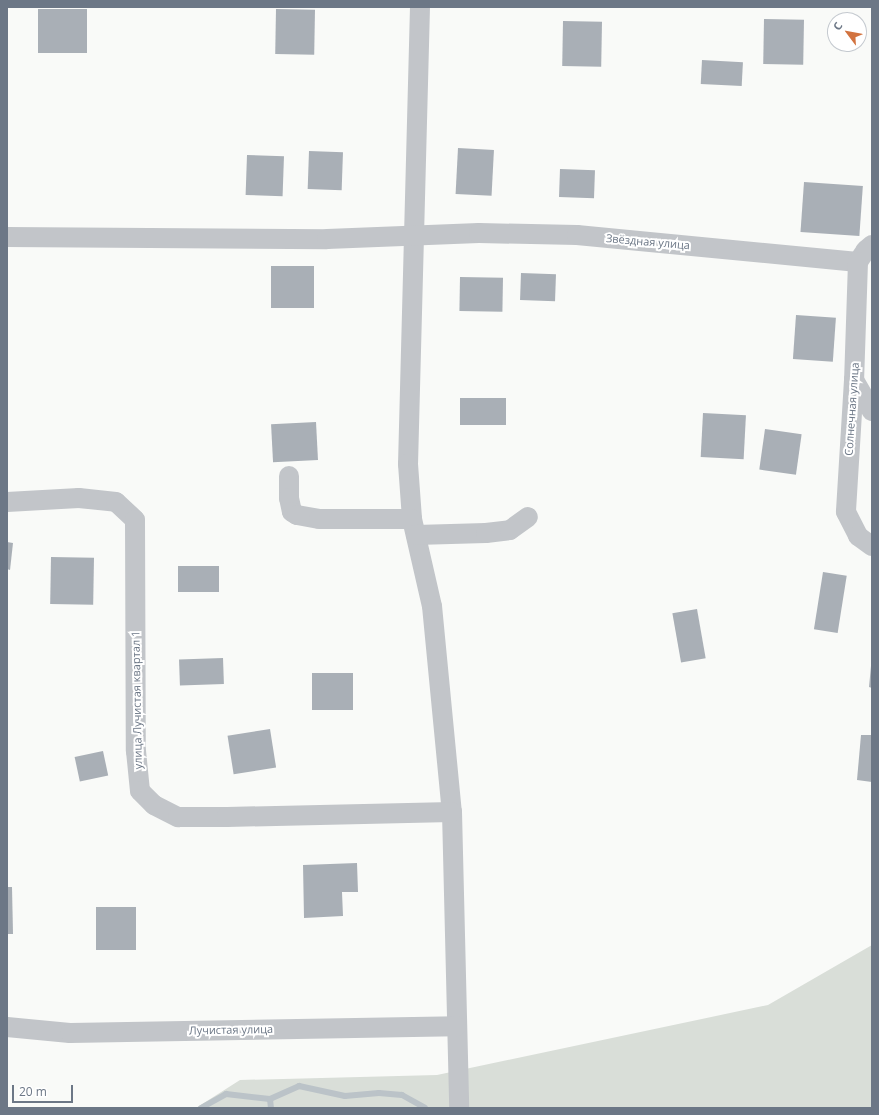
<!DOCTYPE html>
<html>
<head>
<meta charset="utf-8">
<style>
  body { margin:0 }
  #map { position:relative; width:879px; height:1115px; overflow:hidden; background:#f9faf8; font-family:"Open Sans",sans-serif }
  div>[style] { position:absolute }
  .green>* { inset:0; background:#d9ded8 }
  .stream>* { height:6px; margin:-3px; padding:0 3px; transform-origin:3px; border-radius:3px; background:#bbc3c8 }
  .building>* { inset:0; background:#a9afb6; transform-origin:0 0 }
  .minor>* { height:20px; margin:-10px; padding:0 10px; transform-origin:10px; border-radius:10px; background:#c2c5c9 }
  span { translate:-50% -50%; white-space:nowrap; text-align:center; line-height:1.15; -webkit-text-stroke:4px #fff; paint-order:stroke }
  .street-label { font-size:11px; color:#6c7786 }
  .frame { position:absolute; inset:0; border:8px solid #6c7786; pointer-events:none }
  .north { position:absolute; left:827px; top:12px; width:40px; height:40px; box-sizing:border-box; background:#fff; border:1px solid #c4c9cf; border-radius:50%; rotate:302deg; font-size:11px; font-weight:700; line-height:16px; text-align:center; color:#6c7786 }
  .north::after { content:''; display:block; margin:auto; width:14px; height:18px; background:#d2733f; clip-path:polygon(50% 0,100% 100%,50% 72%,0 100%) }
  .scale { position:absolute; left:12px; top:1085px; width:61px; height:18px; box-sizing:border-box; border:2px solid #6c7786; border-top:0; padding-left:5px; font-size:12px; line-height:14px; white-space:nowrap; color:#6c7786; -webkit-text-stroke:3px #fff; paint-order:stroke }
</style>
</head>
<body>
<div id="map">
  <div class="green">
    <div style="clip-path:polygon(872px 945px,872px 1108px,196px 1108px,240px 1080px,437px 1075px,768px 1005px)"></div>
  </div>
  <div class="stream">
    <div style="left:270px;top:1099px;width:9px;rotate:84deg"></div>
    <div style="left:201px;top:1108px;width:29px;rotate:-29deg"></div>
    <div style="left:226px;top:1094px;width:44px;rotate:6.5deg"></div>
    <div style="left:270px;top:1099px;width:32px;rotate:-24deg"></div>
    <div style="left:299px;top:1086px;width:47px;rotate:12.3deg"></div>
    <div style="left:345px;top:1096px;width:34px;rotate:-5deg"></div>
    <div style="left:379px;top:1093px;width:23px;rotate:5deg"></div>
    <div style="left:402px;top:1095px;width:26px;rotate:29deg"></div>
  </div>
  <div class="building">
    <div style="left:38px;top:9px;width:49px;height:44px"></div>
    <div style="left:276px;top:9px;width:39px;height:45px;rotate:1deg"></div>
    <div style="left:764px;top:19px;width:40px;height:45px;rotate:1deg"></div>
    <div style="left:563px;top:21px;width:39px;height:45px;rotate:1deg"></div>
    <div style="left:702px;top:60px;width:41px;height:24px;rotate:3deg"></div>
    <div style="left:458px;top:148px;width:36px;height:46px;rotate:3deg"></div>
    <div style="left:309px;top:151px;width:34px;height:38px;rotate:2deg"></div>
    <div style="left:247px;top:155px;width:37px;height:40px;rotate:2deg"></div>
    <div style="left:560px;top:169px;width:35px;height:28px;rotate:2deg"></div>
    <div style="left:804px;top:182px;width:59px;height:50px;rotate:4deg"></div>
    <div style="left:271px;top:266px;width:43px;height:42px"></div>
    <div style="left:521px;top:273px;width:35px;height:27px;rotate:2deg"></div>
    <div style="left:460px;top:277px;width:43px;height:34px;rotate:1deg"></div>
    <div style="left:796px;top:315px;width:40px;height:44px;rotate:4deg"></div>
    <div style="left:506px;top:398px;width:27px;height:46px;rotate:90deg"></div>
    <div style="left:703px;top:413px;width:43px;height:44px;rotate:3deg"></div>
    <div style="left:316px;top:422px;width:38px;height:45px;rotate:87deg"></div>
    <div style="left:765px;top:429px;width:37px;height:41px;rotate:8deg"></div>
    <div style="clip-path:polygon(7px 542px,13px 543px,10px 570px,7px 569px)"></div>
    <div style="left:51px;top:557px;width:43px;height:47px;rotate:1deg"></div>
    <div style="left:178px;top:566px;width:41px;height:26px"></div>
    <div style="left:823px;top:572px;width:24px;height:58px;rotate:9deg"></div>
    <div style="left:697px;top:609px;width:50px;height:25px;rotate:80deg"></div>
    <div style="left:223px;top:658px;width:26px;height:44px;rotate:88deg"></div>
    <div style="clip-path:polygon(871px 666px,872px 666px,872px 688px,869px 687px)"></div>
    <div style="left:353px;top:673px;width:37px;height:41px;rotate:90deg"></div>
    <div style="left:270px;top:729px;width:39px;height:43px;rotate:81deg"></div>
    <div style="clip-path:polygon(861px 735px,872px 735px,872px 782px,857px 780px)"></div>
    <div style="left:103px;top:751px;width:25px;height:29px;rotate:78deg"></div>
    <div style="clip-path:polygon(357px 863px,358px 892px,342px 892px,343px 916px,304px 918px,303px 865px)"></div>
    <div style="clip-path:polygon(7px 887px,12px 887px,13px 934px,7px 934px)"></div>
    <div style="left:96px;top:907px;width:40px;height:43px"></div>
  </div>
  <div class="minor">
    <div style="left:420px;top:7px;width:457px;rotate:91.5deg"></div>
    <div style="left:408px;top:464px;width:55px;rotate:85.8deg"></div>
    <div style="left:412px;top:519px;width:89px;rotate:77.1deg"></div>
    <div style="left:432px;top:606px;width:207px;rotate:84.5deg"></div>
    <div style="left:452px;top:812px;width:296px;rotate:88.6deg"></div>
    <div style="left:7px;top:237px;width:320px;rotate:0.4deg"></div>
    <div style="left:327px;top:239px;width:152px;rotate:-2.3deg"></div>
    <div style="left:479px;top:233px;width:98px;rotate:1.2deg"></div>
    <div style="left:577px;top:235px;width:282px;rotate:5.5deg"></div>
    <div style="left:872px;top:245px;width:8px;rotate:140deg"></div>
    <div style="left:866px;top:250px;width:14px;rotate:124deg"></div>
    <div style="left:858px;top:262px;width:118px;rotate:91.9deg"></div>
    <div style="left:854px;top:380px;width:132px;rotate:93.5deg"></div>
    <div style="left:846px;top:512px;width:27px;rotate:63deg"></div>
    <div style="left:858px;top:536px;width:17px;rotate:36deg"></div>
    <div style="left:854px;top:380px;width:36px;rotate:60deg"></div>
    <div style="left:289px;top:476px;width:22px;rotate:90deg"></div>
    <div style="left:289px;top:498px;width:14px;rotate:78deg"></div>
    <div style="left:292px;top:512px;width:6px;rotate:31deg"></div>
    <div style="left:297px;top:515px;width:22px;rotate:10deg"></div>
    <div style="left:319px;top:519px;width:93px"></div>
    <div style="left:7px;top:502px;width:72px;rotate:-3.2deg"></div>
    <div style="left:79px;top:498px;width:37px;rotate:6deg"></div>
    <div style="left:116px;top:502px;width:26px;rotate:43deg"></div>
    <div style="left:135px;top:520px;width:231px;rotate:89.8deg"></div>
    <div style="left:136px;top:751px;width:40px;rotate:84.3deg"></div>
    <div style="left:140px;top:791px;width:20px;rotate:45deg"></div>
    <div style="left:154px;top:805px;width:27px;rotate:27deg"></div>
    <div style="left:178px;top:817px;width:49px"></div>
    <div style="left:227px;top:817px;width:225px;rotate:-1.3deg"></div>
    <div style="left:416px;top:535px;width:70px;rotate:-1.6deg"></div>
    <div style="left:486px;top:533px;width:24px;rotate:-7deg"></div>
    <div style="left:510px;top:530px;width:22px;rotate:-36deg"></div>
    <div style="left:7px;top:1027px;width:63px;rotate:5.4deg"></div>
    <div style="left:70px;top:1033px;width:386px;rotate:-1deg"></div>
  </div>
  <div class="street-label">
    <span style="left:648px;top:242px;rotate:5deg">Звёздная улица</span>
    <span style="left:852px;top:409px;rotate:-86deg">Солнечная улица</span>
    <span style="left:137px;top:700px;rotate:-91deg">улица Лучистая квартал 1</span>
    <span style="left:231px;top:1030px;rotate:-1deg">Лучистая улица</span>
  </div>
  <div class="frame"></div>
  <div class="north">С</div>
  <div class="scale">20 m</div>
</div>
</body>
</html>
